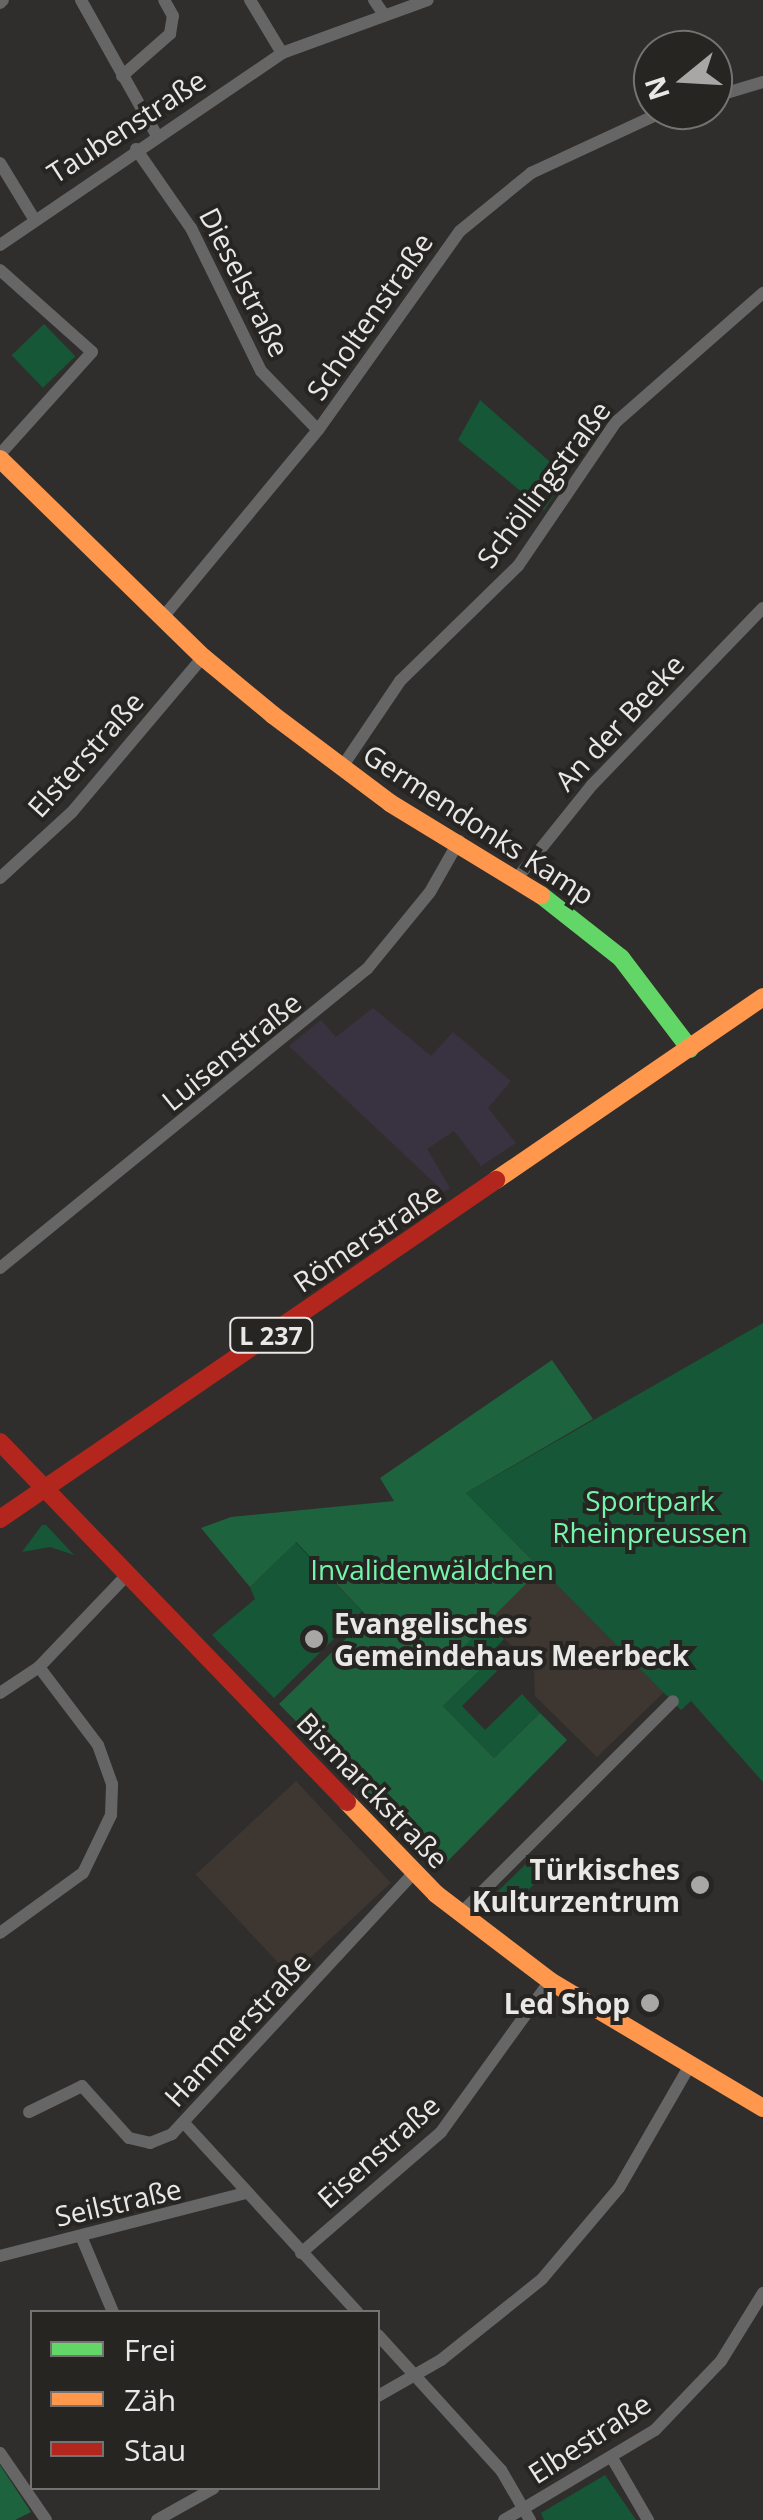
<!DOCTYPE html>
<html>
<head>
<meta charset="utf-8">
<style>
  body { margin:0 }
  #map { position:relative; width:763px; height:2520px; overflow:hidden; background:#302e2c; font-family:"Open Sans",sans-serif }
  div>[style] { position:absolute }
  .commercial>* { inset:0; background:#393240 }
  .built>* { inset:0; background:#3e3731; transform-origin:0 0 }
  .green>* { inset:0; background:#155736; transform-origin:0 0 }
  .forest>* { inset:0; background:#1d633e }
  .street>* { height:12px; margin:-6px; padding:0 6px; transform-origin:6px; border-radius:6px; background:#676666 }
  .fast>* { height:18px; margin:-9px; padding:0 9px; transform-origin:9px; border-radius:9px; background:#63d668 }
  .slow>* { height:18px; margin:-9px; padding:0 9px; transform-origin:9px; border-radius:9px; background:#ff974d }
  .jam>* { height:18px; margin:-9px; padding:0 9px; transform-origin:9px; border-radius:9px; background:#b3261e }
  .dots>* { width:28px; height:28px; translate:-50% -50%; box-sizing:border-box; border:5px solid #272522; border-radius:50% }
  span { translate:-50% -50%; white-space:nowrap; text-align:center; line-height:1.15; -webkit-text-stroke:8px #272522; paint-order:stroke }
  .shield-label span { padding:2px 8px; background:#272522; border:2px solid; border-radius:8px; -webkit-text-stroke-width:0 }
  .shield-label { font-size:25px; color:#eae8e7; font-weight:700 }
  .street-label { font-size:28px; color:#eae8e7 }
  .park-label { font-size:28px; color:#73f6ab }
  .poi-label { font-size:28px; color:#eae8e7; font-weight:700 }
  .left { translate:0 -50%; text-align:left }
  .right { translate:-100% -50%; text-align:right }
  .legend { position:absolute; left:30px; top:2310px; width:350px; height:180px; box-sizing:border-box; background:#272522; border:2px solid #757371; margin:0; padding:12px 18px; list-style:none; font-size:30px; color:#eae8e7 }
  .legend li { display:flex; align-items:center; gap:20px; height:50px }
  .legend b { width:50px; border:2px solid #757371 }
  .north { position:absolute; left:633px; top:30px; width:100px; height:100px; box-sizing:border-box; background:#272522; border:2px solid #757371; border-radius:50%; rotate:252deg; font-size:28px; font-weight:700; line-height:40px; text-align:center; color:#eae8e7 }
  .north::after { content:''; display:block; margin:auto; width:35px; height:45px; background:#a9a7a6; clip-path:polygon(50% 0,100% 100%,50% 72%,0 100%) }
</style>
</head>
<body>
<div id="map">
  <div class="commercial">
    <div style="clip-path:polygon(373px 1008px,431px 1056px,453px 1032px,511px 1081px,488px 1108px,516px 1143px,481px 1166px,454px 1131px,427px 1149px,450px 1188px,444px 1192px,289px 1046px,321px 1020px,336px 1037px)"></div>
  </div>
  <div class="built">
    <div style="clip-path:polygon(541px 1569px,664px 1692px,597px 1757px,535px 1696px,534px 1668px,488px 1622px)"></div>
    <div style="left:296px;top:1781px;width:139px;height:137px;rotate:47deg"></div>
  </div>
  <div class="green">
    <div style="left:44px;top:324px;width:45px;height:45px;rotate:46deg"></div>
    <div style="clip-path:polygon(480px 400px,566px 476px,544px 510px,458px 440px)"></div>
    <div style="clip-path:polygon(763px 1323px,763px 1782px,691px 1701px,681px 1710px,466px 1493px)"></div>
    <div style="clip-path:polygon(42px 1525px,46px 1525px,74px 1555px,50px 1547px,22px 1552px)"></div>
    <div style="clip-path:polygon(295px 1542px,362px 1611px,274px 1698px,212px 1635px,255px 1599px,250px 1587px)"></div>
    <div style="clip-path:polygon(488px 1622px,504px 1639px,485px 1659px,497px 1671px,462px 1706px,485px 1730px,522px 1694px,540px 1713px,494px 1758px,443px 1706px,480px 1670px,460px 1649px)"></div>
    <div style="clip-path:polygon(534px 1856px,550px 1869px,501px 1916px,489px 1908px,490px 1899px)"></div>
    <div style="clip-path:polygon(605px 2475px,636px 2520px,544px 2520px,541px 2513px)"></div>
  </div>
  <div class="forest">
    <div style="clip-path:polygon(552px 1360px,593px 1419px,466px 1493px,541px 1569px,461px 1649px,480px 1670px,443px 1706px,494px 1758px,540px 1713px,567px 1740px,441px 1868px,279px 1704px,368px 1617px,296px 1542px,250px 1587px,201px 1528px,231px 1517px,394px 1501px,380px 1478px)"></div>
    <div style="clip-path:polygon(0 2465px,31px 2512px,15px 2520px,0 2520px)"></div>
  </div>
  <div class="street">
    <div style="left:81px;top:0;width:156px;rotate:60.8deg"></div>
    <div style="left:250px;top:0;width:62px;rotate:58.9deg"></div>
    <div style="left:374px;top:0;width:18px;rotate:56deg"></div>
    <div style="left:0;top:3px;width:4px;rotate:-45deg"></div>
    <div style="left:122px;top:76px;width:64px;rotate:-41.2deg"></div>
    <div style="left:170px;top:34px;width:18px;rotate:-81deg"></div>
    <div style="left:173px;top:16px;width:18px;rotate:-119deg"></div>
    <div style="left:713px;top:97px;width:52px;rotate:-16.7deg"></div>
    <div style="left:136px;top:149px;width:96px;rotate:55.2deg"></div>
    <div style="left:191px;top:228px;width:159px;rotate:63.9deg"></div>
    <div style="left:261px;top:371px;width:82px;rotate:46deg"></div>
    <div style="left:0;top:163px;width:63px;rotate:58.6deg"></div>
    <div style="left:0;top:245px;width:341px;rotate:-34.2deg"></div>
    <div style="left:282px;top:53px;width:155px;rotate:-20deg"></div>
    <div style="left:0;top:270px;width:123px;rotate:41.7deg"></div>
    <div style="left:92px;top:352px;width:137px;rotate:132deg"></div>
    <div style="left:164px;top:616px;width:241px;rotate:-50.4deg"></div>
    <div style="left:318px;top:430px;width:244px;rotate:-54.5deg"></div>
    <div style="left:460px;top:231px;width:92px;rotate:-39.2deg"></div>
    <div style="left:531px;top:173px;width:150px;rotate:-24.9deg"></div>
    <div style="left:342px;top:767px;width:104px;rotate:-56deg"></div>
    <div style="left:400px;top:681px;width:165px;rotate:-44.3deg"></div>
    <div style="left:518px;top:566px;width:174px;rotate:-55.8deg"></div>
    <div style="left:616px;top:422px;width:196px;rotate:-41.3deg"></div>
    <div style="left:518px;top:877px;width:118px;rotate:-51.2deg"></div>
    <div style="left:592px;top:785px;width:246px;rotate:-46deg"></div>
    <div style="left:0;top:878px;width:98px;rotate:-42.5deg"></div>
    <div style="left:72px;top:812px;width:203px;rotate:-49.8deg"></div>
    <div style="left:0;top:1268px;width:473px;rotate:-39.2deg"></div>
    <div style="left:367px;top:969px;width:99px;rotate:-50.7deg"></div>
    <div style="left:430px;top:892px;width:59px;rotate:-60.4deg"></div>
    <div style="left:0;top:1693px;width:47px;rotate:-33.7deg"></div>
    <div style="left:39px;top:1667px;width:129px;rotate:-46.3deg"></div>
    <div style="left:460px;top:1914px;width:301px;rotate:-45deg"></div>
    <div style="left:0;top:1933px;width:102px;rotate:-35.9deg"></div>
    <div style="left:83px;top:1873px;width:64px;rotate:-64.2deg"></div>
    <div style="left:111px;top:1815px;width:31px;rotate:-88deg"></div>
    <div style="left:112px;top:1784px;width:41px;rotate:-109.7deg"></div>
    <div style="left:98px;top:1745px;width:98px;rotate:-127.1deg"></div>
    <div style="left:29px;top:2112px;width:59px;rotate:-26.1deg"></div>
    <div style="left:82px;top:2086px;width:70px;rotate:47.9deg"></div>
    <div style="left:129px;top:2138px;width:22px;rotate:13deg"></div>
    <div style="left:150px;top:2143px;width:24px;rotate:-22deg"></div>
    <div style="left:172px;top:2134px;width:356px;rotate:-47.2deg"></div>
    <div style="left:185px;top:2124px;width:255px;rotate:47.5deg"></div>
    <div style="left:81px;top:2236px;width:82px;rotate:67.2deg"></div>
    <div style="left:301px;top:2253px;width:185px;rotate:-40.8deg"></div>
    <div style="left:441px;top:2132px;width:186px;rotate:-54.2deg"></div>
    <div style="left:0;top:2256px;width:254px;rotate:-14.4deg"></div>
    <div style="left:378px;top:2335px;width:183px;rotate:47.7deg"></div>
    <div style="left:501px;top:2470px;width:58px;rotate:59.9deg"></div>
    <div style="left:378px;top:2396px;width:73px;rotate:-29.7deg"></div>
    <div style="left:441px;top:2360px;width:129px;rotate:-38.7deg"></div>
    <div style="left:542px;top:2279px;width:119px;rotate:-49.8deg"></div>
    <div style="left:619px;top:2188px;width:142px;rotate:-60deg"></div>
    <div style="left:0;top:2453px;width:81px;rotate:55.5deg"></div>
    <div style="left:612px;top:2458px;width:72px;rotate:59.9deg"></div>
    <div style="left:157px;top:2520px;width:65px;rotate:-29.3deg"></div>
    <div style="left:504px;top:2520px;width:176px;rotate:-30.8deg"></div>
    <div style="left:655px;top:2430px;width:95px;rotate:-46.3deg"></div>
    <div style="left:721px;top:2361px;width:80px;rotate:-58.3deg"></div>
  </div>
  <div class="fast">
    <div style="left:541px;top:895px;width:102px;rotate:38.2deg"></div>
    <div style="left:621px;top:958px;width:114px;rotate:52.8deg"></div>
  </div>
  <div class="slow">
    <div style="left:0;top:459px;width:284px;rotate:44.3deg"></div>
    <div style="left:203px;top:657px;width:91px;rotate:39.6deg"></div>
    <div style="left:273px;top:715px;width:146px;rotate:36.9deg"></div>
    <div style="left:390px;top:803px;width:177px;rotate:31.4deg"></div>
    <div style="left:496px;top:1180px;width:324px;rotate:-34.4deg"></div>
    <div style="left:347px;top:1802px;width:128px;rotate:45.9deg"></div>
    <div style="left:436px;top:1894px;width:143px;rotate:37.3deg"></div>
    <div style="left:550px;top:1981px;width:248px;rotate:30.8deg"></div>
  </div>
  <div class="jam">
    <div style="left:0;top:1442px;width:500px;rotate:46.05deg"></div>
    <div style="left:0;top:1519px;width:601px;rotate:-34.35deg"></div>
  </div>
  <div class="dots">
    <div style="left:314px;top:1639px;background:#a9a7a6"></div>
    <div style="left:700px;top:1885px;background:#a9a7a6"></div>
    <div style="left:650px;top:2003px;background:#a9a7a6"></div>
  </div>
  <div class="shield-label">
    <span style="left:271px;top:1335px">L 237</span>
  </div>
  <div class="street-label">
    <span style="left:126px;top:126px;rotate:-33deg">Taubenstraße</span>
    <span style="left:245px;top:282px;rotate:63deg">Dieselstraße</span>
    <span style="left:369px;top:316px;rotate:-55deg">Scholtenstraße</span>
    <span style="left:543px;top:484px;rotate:-53deg">Schöllingstraße</span>
    <span style="left:619px;top:722px;rotate:-47deg">An der Beeke</span>
    <span style="left:85px;top:754px;rotate:-48deg">Elsterstraße</span>
    <span style="left:479px;top:824px;rotate:33deg">Germendonks Kamp</span>
    <span style="left:231px;top:1051px;rotate:-39deg">Luisenstraße</span>
    <span style="left:367px;top:1237px;rotate:-34deg">Römerstraße</span>
    <span style="left:373px;top:1790px;rotate:46deg">Bismarckstraße</span>
    <span style="left:237px;top:2029px;rotate:-47deg">Hammerstraße</span>
    <span style="left:378px;top:2151px;rotate:-42deg">Eisenstraße</span>
    <span style="left:118px;top:2202px;rotate:-13deg">Seilstraße</span>
    <span style="left:589px;top:2438px;rotate:-33deg">Elbestraße</span>
  </div>
  <div class="park-label">
    <span style="left:650px;top:1516px">Sportpark<br>Rheinpreussen</span>
    <span style="left:432px;top:1569px">Invalidenwäldchen</span>
  </div>
  <div class="poi-label">
    <span class="left" style="left:334px;top:1639px">Evangelisches<br>Gemeindehaus Meerbeck</span>
    <span class="right" style="left:680px;top:1885px">Türkisches<br>Kulturzentrum</span>
    <span class="right" style="left:630px;top:2003px">Led Shop</span>
  </div>
  <ul class="legend">
  <li><b style="height:12px;background:#63d668"></b>Frei</li>
  <li><b style="height:12px;background:#ff974d"></b>Zäh</li>
  <li><b style="height:12px;background:#b3261e"></b>Stau</li>
  </ul>
  <div class="north">N</div>
</div>
</body>
</html>
